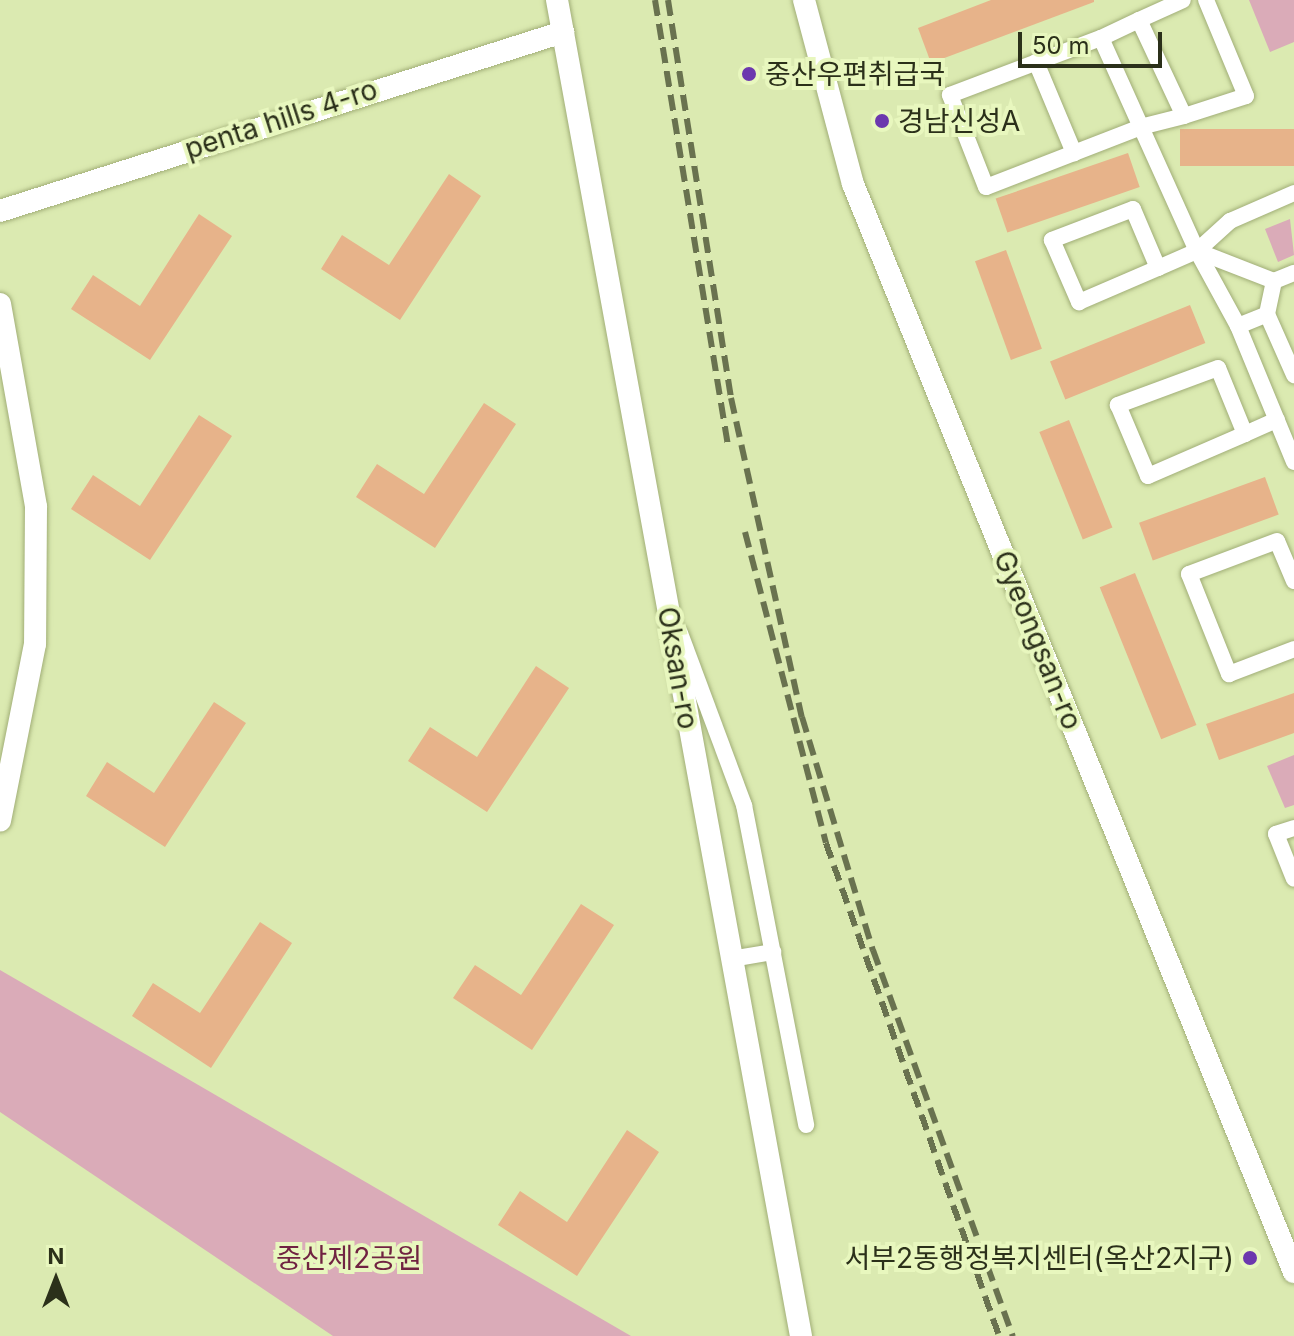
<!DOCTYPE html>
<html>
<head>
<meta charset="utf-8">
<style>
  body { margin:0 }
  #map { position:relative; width:1294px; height:1336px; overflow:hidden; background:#dbeab1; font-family:Inter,"Noto Sans KR",sans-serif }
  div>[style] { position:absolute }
  .green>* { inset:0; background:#daabb8 }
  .building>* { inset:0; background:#e7b38a; transform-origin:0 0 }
  .roads { filter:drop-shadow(0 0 2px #a1ae77) drop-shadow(0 0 2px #a1ae77) }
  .minor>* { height:16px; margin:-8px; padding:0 8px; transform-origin:8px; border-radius:8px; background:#fff }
  .tertiary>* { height:22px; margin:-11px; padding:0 11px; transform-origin:11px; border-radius:11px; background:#fff }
  .rail>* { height:6px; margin-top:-3px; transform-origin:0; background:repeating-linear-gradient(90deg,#69724f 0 16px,transparent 0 24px) }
  .dots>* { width:22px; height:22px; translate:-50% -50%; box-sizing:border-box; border:4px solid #e8f7be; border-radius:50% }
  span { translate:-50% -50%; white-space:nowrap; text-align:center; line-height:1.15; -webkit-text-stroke:8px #e8f7be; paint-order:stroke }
  .poi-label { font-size:28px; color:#2b301a }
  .left { translate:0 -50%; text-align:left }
  .right { translate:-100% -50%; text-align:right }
  .street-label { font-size:28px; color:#2b301a }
  .park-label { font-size:28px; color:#702341 }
  .north { position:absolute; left:16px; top:1240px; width:80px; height:80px; -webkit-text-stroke:6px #e8f7be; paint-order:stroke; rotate:0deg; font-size:22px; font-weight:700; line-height:32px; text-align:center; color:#2b301a }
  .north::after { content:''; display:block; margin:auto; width:28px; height:36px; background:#2b301a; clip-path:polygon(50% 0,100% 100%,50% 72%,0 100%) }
  .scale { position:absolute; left:1018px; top:32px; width:144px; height:36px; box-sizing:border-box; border:4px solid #2b301a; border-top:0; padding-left:10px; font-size:24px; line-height:28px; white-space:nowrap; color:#2b301a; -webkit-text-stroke:6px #e8f7be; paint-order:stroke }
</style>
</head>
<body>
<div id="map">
  <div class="green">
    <div style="clip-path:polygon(1249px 0,1294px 0,1294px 42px,1270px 52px)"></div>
    <div style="clip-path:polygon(1290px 219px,1294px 255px,1278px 262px,1265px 229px)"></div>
    <div style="clip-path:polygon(1294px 755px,1294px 805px,1285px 808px,1267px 766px)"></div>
    <div style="clip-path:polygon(0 970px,145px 1054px,631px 1336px,333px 1336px,0 1112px)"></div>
  </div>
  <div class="building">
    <div style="clip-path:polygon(991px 0,1094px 0,1094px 2px,931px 63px,918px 28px)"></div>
    <div style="left:1294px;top:129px;width:37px;height:114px;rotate:90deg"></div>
    <div style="left:1128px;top:153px;width:36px;height:140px;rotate:71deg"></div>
    <div style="clip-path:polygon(449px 174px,481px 196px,400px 320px,321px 269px,342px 235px,389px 265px)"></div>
    <div style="clip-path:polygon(199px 214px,232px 236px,150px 360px,71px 309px,93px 275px,140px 306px)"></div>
    <div style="left:1006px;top:250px;width:105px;height:33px;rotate:70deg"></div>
    <div style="left:1190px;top:305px;width:41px;height:151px;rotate:68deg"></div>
    <div style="clip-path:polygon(484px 403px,516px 424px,435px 548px,356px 497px,377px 464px,424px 494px)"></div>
    <div style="clip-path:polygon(199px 415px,232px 436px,150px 560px,71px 509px,93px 475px,140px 506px)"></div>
    <div style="left:1069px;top:420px;width:116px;height:32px;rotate:68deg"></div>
    <div style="left:1265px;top:477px;width:40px;height:134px;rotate:70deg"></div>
    <div style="left:1135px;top:573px;width:164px;height:38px;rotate:68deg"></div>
    <div style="clip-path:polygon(536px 666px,569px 688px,487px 812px,408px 761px,430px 727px,477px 757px)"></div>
    <div style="clip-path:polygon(1294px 693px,1294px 733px,1219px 760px,1206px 724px)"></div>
    <div style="clip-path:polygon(214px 702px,246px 723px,165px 847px,86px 796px,107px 762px,154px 793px)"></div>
    <div style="clip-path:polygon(581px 904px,614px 925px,532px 1050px,453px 998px,475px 965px,521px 995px)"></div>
    <div style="clip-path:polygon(260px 922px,292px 943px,211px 1068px,132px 1016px,153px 983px,200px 1013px)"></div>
    <div style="clip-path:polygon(627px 1130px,659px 1152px,577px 1276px,498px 1225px,520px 1191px,567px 1222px)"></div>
  </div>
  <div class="roads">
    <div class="minor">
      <div style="left:1139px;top:20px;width:48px;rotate:-24.4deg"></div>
      <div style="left:1101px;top:38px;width:42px;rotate:-25.3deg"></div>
      <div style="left:1139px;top:20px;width:106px;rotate:64.9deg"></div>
      <div style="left:1184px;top:116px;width:44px;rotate:165.7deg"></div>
      <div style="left:1141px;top:127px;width:166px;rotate:158.8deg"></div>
      <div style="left:986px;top:187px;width:99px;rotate:-111.4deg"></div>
      <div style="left:950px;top:95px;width:161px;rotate:-20.7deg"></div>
      <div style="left:1101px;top:38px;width:98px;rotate:65.8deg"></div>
      <div style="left:1141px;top:127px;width:136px;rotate:65.7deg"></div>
      <div style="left:1197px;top:251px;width:85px;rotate:61.3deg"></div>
      <div style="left:1238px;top:326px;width:31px;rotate:-22deg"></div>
      <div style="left:1267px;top:314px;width:34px;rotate:-78deg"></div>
      <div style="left:1036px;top:62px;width:99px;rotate:67.3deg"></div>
      <div style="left:1184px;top:116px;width:65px;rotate:-17.9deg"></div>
      <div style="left:1246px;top:96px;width:104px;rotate:-112.6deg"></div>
      <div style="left:1197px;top:251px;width:45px;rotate:-42.3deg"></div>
      <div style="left:1230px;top:221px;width:70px;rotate:-23.6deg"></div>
      <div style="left:1158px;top:268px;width:64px;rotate:-113deg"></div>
      <div style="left:1133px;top:209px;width:87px;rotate:159.1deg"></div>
      <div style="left:1052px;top:240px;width:68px;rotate:66.5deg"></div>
      <div style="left:1079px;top:302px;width:86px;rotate:-23.3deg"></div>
      <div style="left:1158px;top:268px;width:43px;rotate:-23.6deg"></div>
      <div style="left:1197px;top:251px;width:83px;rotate:21.3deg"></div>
      <div style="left:1274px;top:281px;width:22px;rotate:-22deg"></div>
      <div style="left:1267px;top:314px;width:67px;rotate:66.1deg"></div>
      <div style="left:1238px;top:326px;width:147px;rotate:67.6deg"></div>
      <div style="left:1245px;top:434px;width:71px;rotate:-112.2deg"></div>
      <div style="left:1218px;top:368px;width:107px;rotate:159.7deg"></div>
      <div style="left:1118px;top:405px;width:77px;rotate:67.1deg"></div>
      <div style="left:1148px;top:476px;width:106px;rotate:-23.4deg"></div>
      <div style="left:1245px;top:434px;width:35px;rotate:-24deg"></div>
      <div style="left:1294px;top:581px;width:43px;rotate:-113deg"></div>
      <div style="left:1277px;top:541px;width:94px;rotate:159.4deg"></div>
      <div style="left:1189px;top:574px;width:108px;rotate:68.2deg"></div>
      <div style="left:1229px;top:674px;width:70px;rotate:-21deg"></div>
      <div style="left:680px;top:633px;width:184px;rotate:69.6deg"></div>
      <div style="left:744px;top:805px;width:326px;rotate:79deg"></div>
      <div style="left:1294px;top:828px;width:19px;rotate:162deg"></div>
      <div style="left:1276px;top:834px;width:48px;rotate:68.2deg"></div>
      <div style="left:731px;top:959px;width:43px;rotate:-9.5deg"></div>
    </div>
    <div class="tertiary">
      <div style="left:557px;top:0;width:1358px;rotate:79.65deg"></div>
      <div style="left:804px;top:0;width:190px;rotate:75.1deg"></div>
      <div style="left:853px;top:184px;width:1174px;rotate:67.94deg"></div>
      <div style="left:0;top:211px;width:591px;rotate:-17.64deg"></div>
      <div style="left:0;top:304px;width:206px;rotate:79.9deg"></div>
      <div style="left:36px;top:507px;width:137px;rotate:90.4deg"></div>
      <div style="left:35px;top:644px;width:180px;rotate:101.2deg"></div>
    </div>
  </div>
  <div class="rail">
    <div style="left:655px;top:0;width:452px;rotate:80.7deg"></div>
    <div style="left:668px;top:0;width:403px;rotate:81deg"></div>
    <div style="left:731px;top:398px;width:327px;rotate:77.5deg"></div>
    <div style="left:802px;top:717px;width:244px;rotate:73.1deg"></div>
    <div style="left:873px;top:950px;width:411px;rotate:70.1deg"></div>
    <div style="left:745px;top:532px;width:321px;rotate:75.4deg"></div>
    <div style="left:826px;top:843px;width:522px;rotate:70.66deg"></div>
  </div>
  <div class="dots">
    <div style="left:749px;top:74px;background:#6c38ae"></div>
    <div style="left:882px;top:121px;background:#6c38ae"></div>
    <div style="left:1250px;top:1258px;background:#6c38ae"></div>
  </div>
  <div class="poi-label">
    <span class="left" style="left:765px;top:74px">중산우편취급국</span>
    <span class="left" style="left:898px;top:121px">경남신성A</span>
    <span class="right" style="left:1234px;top:1258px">서부2동행정복지센터(옥산2지구)</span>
  </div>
  <div class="street-label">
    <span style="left:281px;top:119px;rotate:-18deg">penta hills 4-ro</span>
    <span style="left:1038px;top:640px;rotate:68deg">Gyeongsan-ro</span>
    <span style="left:678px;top:668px;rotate:80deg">Oksan-ro</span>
  </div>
  <div class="park-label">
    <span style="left:349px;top:1258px">중산제2공원</span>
  </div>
  <div class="north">N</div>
  <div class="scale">50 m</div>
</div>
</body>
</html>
